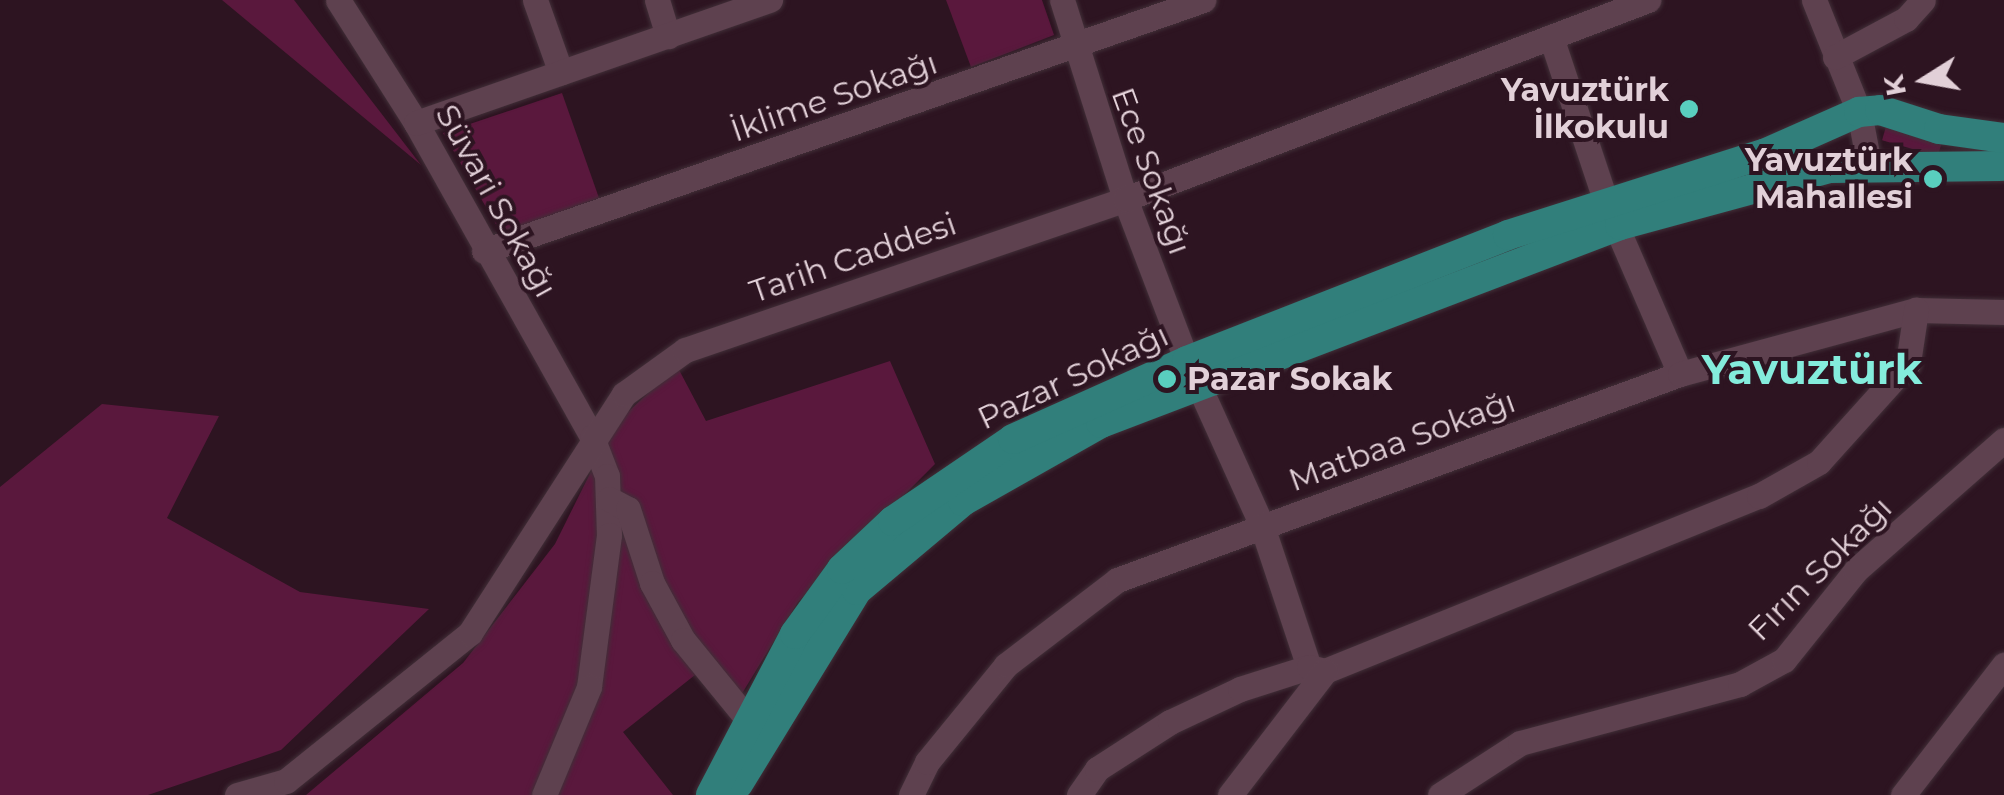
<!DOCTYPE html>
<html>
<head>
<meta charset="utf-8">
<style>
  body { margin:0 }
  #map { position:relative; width:2004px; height:795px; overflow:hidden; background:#2d1421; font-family:Montserrat,sans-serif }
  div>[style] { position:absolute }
  .green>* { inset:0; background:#5a183d; transform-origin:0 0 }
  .roads { filter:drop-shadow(0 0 2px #412f38) drop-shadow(0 0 2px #412f38) }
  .minor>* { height:25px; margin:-12.5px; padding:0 12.5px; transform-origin:12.5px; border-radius:12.5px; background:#5e414f }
  .major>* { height:30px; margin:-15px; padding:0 15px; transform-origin:15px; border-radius:15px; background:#317f7b }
  .dots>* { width:28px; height:28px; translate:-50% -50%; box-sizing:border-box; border:5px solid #2d1421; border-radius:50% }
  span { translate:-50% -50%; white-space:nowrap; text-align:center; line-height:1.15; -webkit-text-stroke:8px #2d1421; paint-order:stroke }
  .poi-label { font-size:32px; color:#e2d0d8; font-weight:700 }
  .right { translate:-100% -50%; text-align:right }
  .left { translate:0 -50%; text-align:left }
  .street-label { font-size:32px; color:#e2d0d8 }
  .district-label { font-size:42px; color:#84ecdc; font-weight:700 }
  .north { position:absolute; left:1874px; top:30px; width:100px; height:100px; -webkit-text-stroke:8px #2d1421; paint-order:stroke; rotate:259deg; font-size:28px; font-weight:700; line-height:40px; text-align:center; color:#e2d0d8 }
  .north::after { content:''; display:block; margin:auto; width:35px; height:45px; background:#e2d0d8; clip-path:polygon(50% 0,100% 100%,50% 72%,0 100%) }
</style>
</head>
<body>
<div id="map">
  <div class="green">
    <div style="clip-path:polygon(222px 0,294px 0,421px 165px)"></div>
    <div style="clip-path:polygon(946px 0,1042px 0,1054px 35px,971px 67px)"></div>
    <div style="clip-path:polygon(562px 93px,599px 198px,501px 233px,443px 133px)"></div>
    <div style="left:1887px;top:123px;width:58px;height:18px;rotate:16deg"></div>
    <div style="clip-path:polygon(890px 361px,935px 464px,798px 602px,735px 705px,695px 675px,623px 732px,673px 795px,306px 795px,463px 663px,555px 544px,614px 425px,677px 366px,706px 421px)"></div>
    <div style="clip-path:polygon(102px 404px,219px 416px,167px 518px,300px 592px,429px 609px,281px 750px,148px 795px,0 795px,0 487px)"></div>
  </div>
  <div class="roads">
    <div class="minor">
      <div style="left:338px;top:0;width:146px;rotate:57.6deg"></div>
      <div style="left:416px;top:123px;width:360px;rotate:60.7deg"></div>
      <div style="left:592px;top:437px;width:42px;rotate:69deg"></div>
      <div style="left:607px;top:476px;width:59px;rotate:88.1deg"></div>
      <div style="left:609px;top:535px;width:153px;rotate:97.5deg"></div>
      <div style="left:589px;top:687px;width:117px;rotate:112.6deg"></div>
      <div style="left:535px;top:0;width:77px;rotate:70.4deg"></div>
      <div style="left:657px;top:0;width:38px;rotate:73deg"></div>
      <div style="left:1062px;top:0;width:209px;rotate:72.4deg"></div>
      <div style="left:1125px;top:199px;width:173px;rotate:69.1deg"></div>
      <div style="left:1814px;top:0;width:121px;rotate:68.1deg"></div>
      <div style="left:1859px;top:112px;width:53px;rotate:79.1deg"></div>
      <div style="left:1551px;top:37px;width:177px;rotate:71.6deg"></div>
      <div style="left:1607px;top:205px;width:184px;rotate:66.6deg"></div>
      <div style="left:1835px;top:57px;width:81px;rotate:-28.2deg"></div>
      <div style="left:1906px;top:19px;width:25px;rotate:-48deg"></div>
      <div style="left:416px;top:123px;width:375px;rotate:-19.2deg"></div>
      <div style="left:484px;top:251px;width:762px;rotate:-19.24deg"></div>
      <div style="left:1198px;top:384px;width:156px;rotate:65.7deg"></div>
      <div style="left:1262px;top:526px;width:149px;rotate:71.6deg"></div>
      <div style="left:609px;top:499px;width:21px;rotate:28deg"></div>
      <div style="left:628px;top:509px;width:78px;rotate:72deg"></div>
      <div style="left:652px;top:583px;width:65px;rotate:61.5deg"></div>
      <div style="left:683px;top:640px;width:104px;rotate:50.8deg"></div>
      <div style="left:237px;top:795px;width:51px;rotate:-15.9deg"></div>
      <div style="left:286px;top:781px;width:236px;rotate:-38.8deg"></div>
      <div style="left:470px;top:633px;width:284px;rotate:-57.2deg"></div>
      <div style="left:624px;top:394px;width:75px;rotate:-35.8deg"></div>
      <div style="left:685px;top:350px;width:465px;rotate:-18.9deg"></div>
      <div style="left:1125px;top:199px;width:560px;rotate:-20.83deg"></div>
      <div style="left:911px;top:795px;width:37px;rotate:-64deg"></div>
      <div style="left:927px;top:762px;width:125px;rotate:-50.8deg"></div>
      <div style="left:1006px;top:665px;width:140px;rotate:-37.4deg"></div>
      <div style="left:1117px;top:580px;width:600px;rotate:-20.1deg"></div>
      <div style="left:1680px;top:374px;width:245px;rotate:-15.2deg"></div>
      <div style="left:1916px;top:310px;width:88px;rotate:1.3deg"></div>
      <div style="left:1079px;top:795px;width:32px;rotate:-55deg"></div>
      <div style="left:1097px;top:769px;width:87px;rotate:-32.8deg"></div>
      <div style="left:1170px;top:722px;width:77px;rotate:-25.2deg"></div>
      <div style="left:1240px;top:689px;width:72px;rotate:-17.7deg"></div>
      <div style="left:1309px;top:667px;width:16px;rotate:14deg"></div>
      <div style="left:1325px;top:671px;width:468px;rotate:-22deg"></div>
      <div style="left:1759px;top:496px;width:69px;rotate:-29.5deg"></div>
      <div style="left:1819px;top:462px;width:133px;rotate:-48deg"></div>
      <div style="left:1908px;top:363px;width:54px;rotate:-81.4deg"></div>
      <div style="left:1230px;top:795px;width:156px;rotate:-52.5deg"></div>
      <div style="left:1440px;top:795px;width:95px;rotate:-33deg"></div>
      <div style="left:1520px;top:743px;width:228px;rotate:-15deg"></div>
      <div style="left:1740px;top:684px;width:50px;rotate:-28.6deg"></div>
      <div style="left:1784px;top:660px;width:115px;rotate:-51.3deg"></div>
      <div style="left:1856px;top:570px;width:197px;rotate:-41.3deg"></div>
      <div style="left:1903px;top:795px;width:165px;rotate:-52.2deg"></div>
    </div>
    <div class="major">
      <div style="left:738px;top:784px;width:228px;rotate:-58.5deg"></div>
      <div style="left:857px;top:590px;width:138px;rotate:-40deg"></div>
      <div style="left:963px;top:501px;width:159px;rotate:-29.5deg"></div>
      <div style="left:1101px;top:423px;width:555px;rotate:-20.88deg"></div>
      <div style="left:1620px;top:225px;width:218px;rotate:-15.2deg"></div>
      <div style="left:1830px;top:168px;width:174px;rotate:-0.7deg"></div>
      <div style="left:711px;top:795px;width:182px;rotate:-62.4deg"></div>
      <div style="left:795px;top:634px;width:80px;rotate:-54.1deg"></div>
      <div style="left:842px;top:569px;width:70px;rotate:-43.3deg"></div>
      <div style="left:893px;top:521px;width:145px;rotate:-34.3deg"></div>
      <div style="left:1013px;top:439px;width:191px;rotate:-24.1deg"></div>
      <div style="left:1187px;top:361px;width:345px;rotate:-21.4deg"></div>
      <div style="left:1508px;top:235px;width:269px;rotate:-17.6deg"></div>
      <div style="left:1764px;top:154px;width:104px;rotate:-23.9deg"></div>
      <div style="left:1859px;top:112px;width:21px;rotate:-5deg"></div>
      <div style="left:1880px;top:110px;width:62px;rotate:17.9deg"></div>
      <div style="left:1939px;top:129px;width:66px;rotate:7.9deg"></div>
    </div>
  </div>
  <div class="dots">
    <div style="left:1689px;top:109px;background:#59cebe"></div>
    <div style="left:1933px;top:179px;background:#59cebe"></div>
    <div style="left:1167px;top:379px;background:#59cebe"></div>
  </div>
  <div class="poi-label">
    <span class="right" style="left:1669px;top:109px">Yavuztürk<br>İlkokulu</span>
    <span class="right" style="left:1913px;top:179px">Yavuztürk<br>Mahallesi</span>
    <span class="left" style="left:1187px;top:379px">Pazar Sokak</span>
  </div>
  <div class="street-label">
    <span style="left:834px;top:97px;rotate:-19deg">İklime Sokağı</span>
    <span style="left:1151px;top:171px;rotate:70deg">Ece Sokağı</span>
    <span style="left:496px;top:201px;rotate:61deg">Süvari Sokağı</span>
    <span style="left:853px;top:258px;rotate:-19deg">Tarih Caddesi</span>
    <span style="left:1073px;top:377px;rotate:-25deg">Pazar Sokağı</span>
    <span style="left:1402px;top:441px;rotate:-20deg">Matbaa Sokağı</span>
    <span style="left:1820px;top:569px;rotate:-45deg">Fırın Sokağı</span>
  </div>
  <div class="district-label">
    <span style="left:1812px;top:369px">Yavuztürk</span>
  </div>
  <div class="north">K</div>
</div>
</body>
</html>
